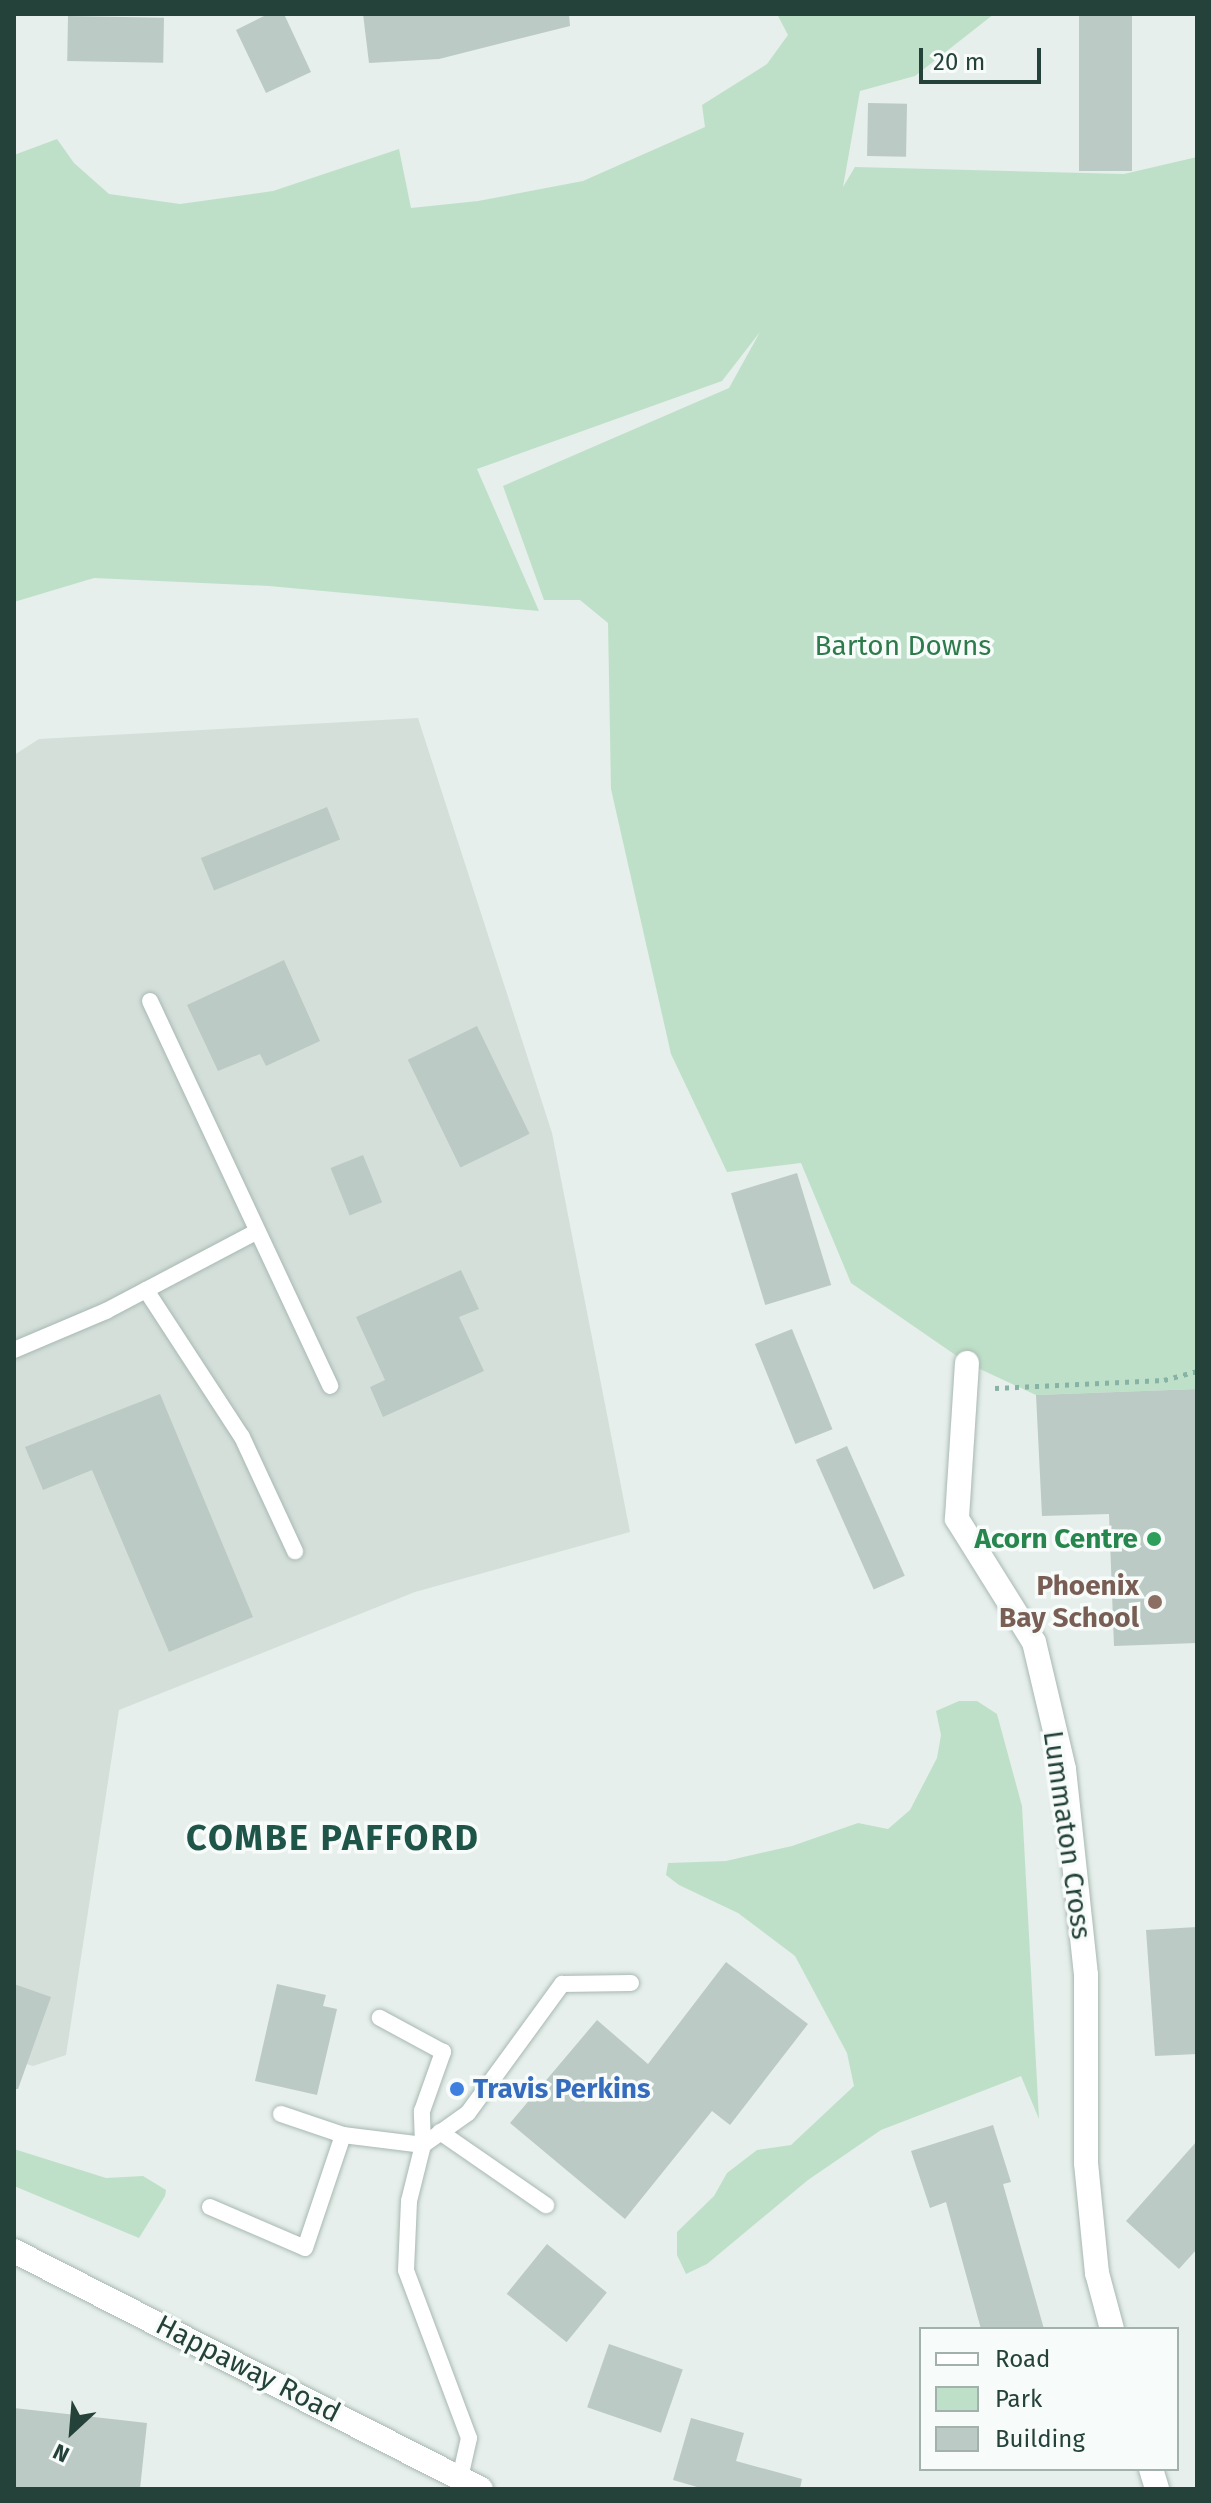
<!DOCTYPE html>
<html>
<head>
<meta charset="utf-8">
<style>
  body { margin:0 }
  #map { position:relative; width:1211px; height:2503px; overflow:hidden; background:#e6efeb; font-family:"Fira Sans",sans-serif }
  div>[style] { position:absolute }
  .built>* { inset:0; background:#d4dfda }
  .green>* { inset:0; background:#bfe0c8 }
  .building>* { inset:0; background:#bbcac4; transform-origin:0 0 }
  .path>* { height:5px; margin-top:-2.5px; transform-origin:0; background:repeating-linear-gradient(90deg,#86b3a5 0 4px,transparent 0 10px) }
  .roads { filter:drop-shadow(0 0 2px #a8b8b2) drop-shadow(0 0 2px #a8b8b2) }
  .lane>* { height:16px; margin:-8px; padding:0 8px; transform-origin:8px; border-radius:8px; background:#fff }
  .street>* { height:24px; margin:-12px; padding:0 12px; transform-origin:12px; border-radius:12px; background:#fff }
  .dots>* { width:22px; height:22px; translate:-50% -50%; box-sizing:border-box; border:4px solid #f7fbf9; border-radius:50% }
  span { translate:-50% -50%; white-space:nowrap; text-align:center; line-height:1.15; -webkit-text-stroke:7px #f7fbf9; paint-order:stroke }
  .park-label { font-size:28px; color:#2d7a4b }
  .leisure-label { font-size:28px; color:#27864d; font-weight:700 }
  .right { translate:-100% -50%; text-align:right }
  .education-label { font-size:28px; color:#785e54; font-weight:700 }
  .street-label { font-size:28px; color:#24423a }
  .shop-label { font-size:28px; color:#366cbe; font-weight:700 }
  .left { translate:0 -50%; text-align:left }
  .district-label { font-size:36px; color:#1f5548; font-weight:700; letter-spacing:2px }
  .frame { position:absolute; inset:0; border:16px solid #24423a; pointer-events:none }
  .legend { position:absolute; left:919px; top:2327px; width:260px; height:144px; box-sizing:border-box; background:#f7fbf9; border:2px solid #a3b1ad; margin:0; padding:10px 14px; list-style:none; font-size:24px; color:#24423a }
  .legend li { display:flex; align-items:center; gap:16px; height:40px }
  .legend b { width:40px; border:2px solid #a3b1ad }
  .north { position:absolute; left:32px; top:2391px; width:80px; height:80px; -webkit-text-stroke:6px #f7fbf9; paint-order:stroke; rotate:206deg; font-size:22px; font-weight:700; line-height:32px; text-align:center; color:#24423a }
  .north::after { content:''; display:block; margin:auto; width:28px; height:36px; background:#24423a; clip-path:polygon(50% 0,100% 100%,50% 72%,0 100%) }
  .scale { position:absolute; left:919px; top:48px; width:122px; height:36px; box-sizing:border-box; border:4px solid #24423a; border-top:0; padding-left:10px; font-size:24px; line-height:28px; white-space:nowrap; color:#24423a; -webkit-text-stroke:6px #f7fbf9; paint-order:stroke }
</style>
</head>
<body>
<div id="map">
  <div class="built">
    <div style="clip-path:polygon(418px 718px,552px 1133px,630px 1532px,415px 1592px,119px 1710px,66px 2055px,33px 2066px,14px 2060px,14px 755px,39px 739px)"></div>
  </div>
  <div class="green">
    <div style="clip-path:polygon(777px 14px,994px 14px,915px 76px,860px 91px,843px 187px,855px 167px,1124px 174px,1197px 157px,1197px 1389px,1036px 1395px,967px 1363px,851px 1283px,801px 1163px,727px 1172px,671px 1054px,611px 789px,608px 623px,580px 600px,544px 600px,503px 486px,729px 388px,760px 332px,722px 381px,477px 469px,539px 611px,269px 586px,94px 578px,14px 602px,14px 155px,57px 139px,74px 163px,109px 194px,180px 204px,273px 191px,399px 149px,411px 208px,478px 201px,583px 181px,705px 127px,702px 105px,767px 64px,788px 35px)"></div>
    <div style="clip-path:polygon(959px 1701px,977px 1701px,997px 1714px,1022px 1806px,1039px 2119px,1021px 2076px,881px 2130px,808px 2180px,707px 2264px,686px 2274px,677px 2255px,677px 2232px,714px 2196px,727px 2173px,757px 2150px,791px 2145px,854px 2086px,847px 2053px,795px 1956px,738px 1913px,679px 1885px,666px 1875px,668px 1863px,726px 1861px,792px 1846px,858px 1823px,888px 1829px,910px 1810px,937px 1758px,941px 1735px,936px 1711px)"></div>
    <div style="clip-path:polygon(14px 2149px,106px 2178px,143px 2176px,166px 2190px,165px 2196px,139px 2238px,14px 2186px)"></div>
  </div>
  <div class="building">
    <div style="clip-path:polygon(268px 14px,284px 14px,311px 72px,266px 93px,236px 30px)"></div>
    <div style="clip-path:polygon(363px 14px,569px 14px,570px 26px,439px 59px,369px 63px)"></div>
    <div style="left:1079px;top:14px;width:53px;height:157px"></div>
    <div style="left:68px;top:16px;width:96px;height:45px;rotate:1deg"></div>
    <div style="left:868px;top:103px;width:39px;height:53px;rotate:1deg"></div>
    <div style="left:327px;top:807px;width:35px;height:136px;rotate:68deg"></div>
    <div style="clip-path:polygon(284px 960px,320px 1041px,266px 1066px,260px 1054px,218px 1071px,187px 1005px)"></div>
    <div style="left:477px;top:1026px;width:120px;height:77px;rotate:64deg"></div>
    <div style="left:363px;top:1155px;width:51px;height:35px;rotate:68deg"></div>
    <div style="left:797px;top:1173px;width:117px;height:69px;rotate:73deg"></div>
    <div style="clip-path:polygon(461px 1270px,479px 1309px,459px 1317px,484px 1371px,383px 1417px,370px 1387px,385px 1380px,356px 1317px)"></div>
    <div style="left:792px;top:1329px;width:108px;height:40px;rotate:68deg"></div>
    <div style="clip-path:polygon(1197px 1389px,1197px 1643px,1114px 1646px,1109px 1514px,1042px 1516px,1036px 1395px)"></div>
    <div style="clip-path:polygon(160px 1394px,253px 1617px,169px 1652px,92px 1470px,43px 1490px,25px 1447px)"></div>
    <div style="left:847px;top:1446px;width:142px;height:34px;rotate:66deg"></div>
    <div style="clip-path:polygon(1197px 1927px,1197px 2054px,1155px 2056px,1146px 1930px)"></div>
    <div style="clip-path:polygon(726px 1962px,808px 2024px,730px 2125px,712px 2111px,625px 2219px,510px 2123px,597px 2020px,648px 2064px)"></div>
    <div style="clip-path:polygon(14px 1984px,51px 1997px,18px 2089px,14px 2089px)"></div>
    <div style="clip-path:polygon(277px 1984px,326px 1995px,323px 2006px,337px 2009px,317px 2095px,255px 2081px)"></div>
    <div style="clip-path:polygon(993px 2125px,1011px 2182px,1003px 2184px,1044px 2329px,981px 2329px,946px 2202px,930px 2208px,911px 2151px)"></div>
    <div style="clip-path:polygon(1197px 2141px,1197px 2249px,1179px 2269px,1126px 2221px)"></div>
    <div style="left:547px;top:2244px;width:77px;height:64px;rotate:39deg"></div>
    <div style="left:609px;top:2344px;width:78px;height:67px;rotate:19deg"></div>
    <div style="clip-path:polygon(14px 2408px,147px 2423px,140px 2489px,14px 2489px)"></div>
    <div style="clip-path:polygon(691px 2418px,744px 2433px,736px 2461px,802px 2479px,800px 2489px,704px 2489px,673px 2480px)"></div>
  </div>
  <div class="path">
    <div style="left:995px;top:1388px;width:169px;rotate:-2.7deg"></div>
    <div style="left:1164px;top:1380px;width:34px;rotate:-15deg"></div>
  </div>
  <div class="roads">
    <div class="lane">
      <div style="left:150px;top:1001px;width:425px;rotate:64.9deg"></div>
      <div style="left:146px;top:1290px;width:176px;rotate:56.9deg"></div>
      <div style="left:242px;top:1437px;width:126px;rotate:65.1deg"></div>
      <div style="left:14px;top:1350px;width:100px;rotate:-23deg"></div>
      <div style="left:106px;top:1311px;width:170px;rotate:-27.8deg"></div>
      <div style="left:281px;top:2114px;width:65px;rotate:18.7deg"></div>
      <div style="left:440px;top:2132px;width:129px;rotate:34.6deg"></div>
      <div style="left:210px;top:2207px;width:103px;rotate:23.3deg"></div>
      <div style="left:305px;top:2248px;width:119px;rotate:-71.4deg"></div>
      <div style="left:343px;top:2135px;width:81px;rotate:7.1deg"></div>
      <div style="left:423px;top:2145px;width:34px;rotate:-92deg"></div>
      <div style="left:422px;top:2111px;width:63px;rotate:-70.4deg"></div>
      <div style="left:443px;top:2052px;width:72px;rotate:-151.6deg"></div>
      <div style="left:460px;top:2478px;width:41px;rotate:-77.3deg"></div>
      <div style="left:469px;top:2438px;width:179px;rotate:-110.6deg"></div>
      <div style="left:406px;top:2270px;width:69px;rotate:-87.5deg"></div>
      <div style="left:409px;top:2201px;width:58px;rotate:-76deg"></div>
      <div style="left:423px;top:2145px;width:55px;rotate:-35.4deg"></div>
      <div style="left:468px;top:2113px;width:160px;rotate:-53.9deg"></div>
      <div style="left:562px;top:1984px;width:69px;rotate:-0.8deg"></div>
    </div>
    <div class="street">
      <div style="left:967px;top:1363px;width:156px;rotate:93.7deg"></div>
      <div style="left:957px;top:1519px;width:145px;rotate:58deg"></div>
      <div style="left:1034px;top:1642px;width:130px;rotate:76.7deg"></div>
      <div style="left:1064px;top:1769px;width:207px;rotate:83.9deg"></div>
      <div style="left:1086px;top:1975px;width:188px;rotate:90deg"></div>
      <div style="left:1086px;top:2163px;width:111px;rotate:84.3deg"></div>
      <div style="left:1097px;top:2273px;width:58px;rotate:75deg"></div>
      <div style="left:14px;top:2251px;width:524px;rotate:27.01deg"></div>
      <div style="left:1151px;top:2469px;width:21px;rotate:73deg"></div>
    </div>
  </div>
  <div class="dots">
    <div style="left:1154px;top:1539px;background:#2e9e5b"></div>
    <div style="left:1155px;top:1602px;background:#8d6e63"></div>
    <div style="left:457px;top:2089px;background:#3f7fe0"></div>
  </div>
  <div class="park-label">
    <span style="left:903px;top:646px">Barton Downs</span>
  </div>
  <div class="leisure-label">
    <span class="right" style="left:1138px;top:1539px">Acorn Centre</span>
  </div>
  <div class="education-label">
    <span class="right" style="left:1139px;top:1602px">Phoenix<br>Bay School</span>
  </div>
  <div class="street-label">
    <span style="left:1067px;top:1835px;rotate:82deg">Lummaton Cross</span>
    <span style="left:248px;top:2369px;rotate:27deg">Happaway Road</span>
  </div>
  <div class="shop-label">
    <span class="left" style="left:473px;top:2089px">Travis Perkins</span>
  </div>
  <div class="district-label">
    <span style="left:333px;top:1839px">COMBE PAFFORD</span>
  </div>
  <div class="frame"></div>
  <ul class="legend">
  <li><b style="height:10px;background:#fff"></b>Road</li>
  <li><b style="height:22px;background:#bfe0c8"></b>Park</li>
  <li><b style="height:22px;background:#bbcac4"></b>Building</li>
  </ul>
  <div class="north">N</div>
  <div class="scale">20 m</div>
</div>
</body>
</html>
